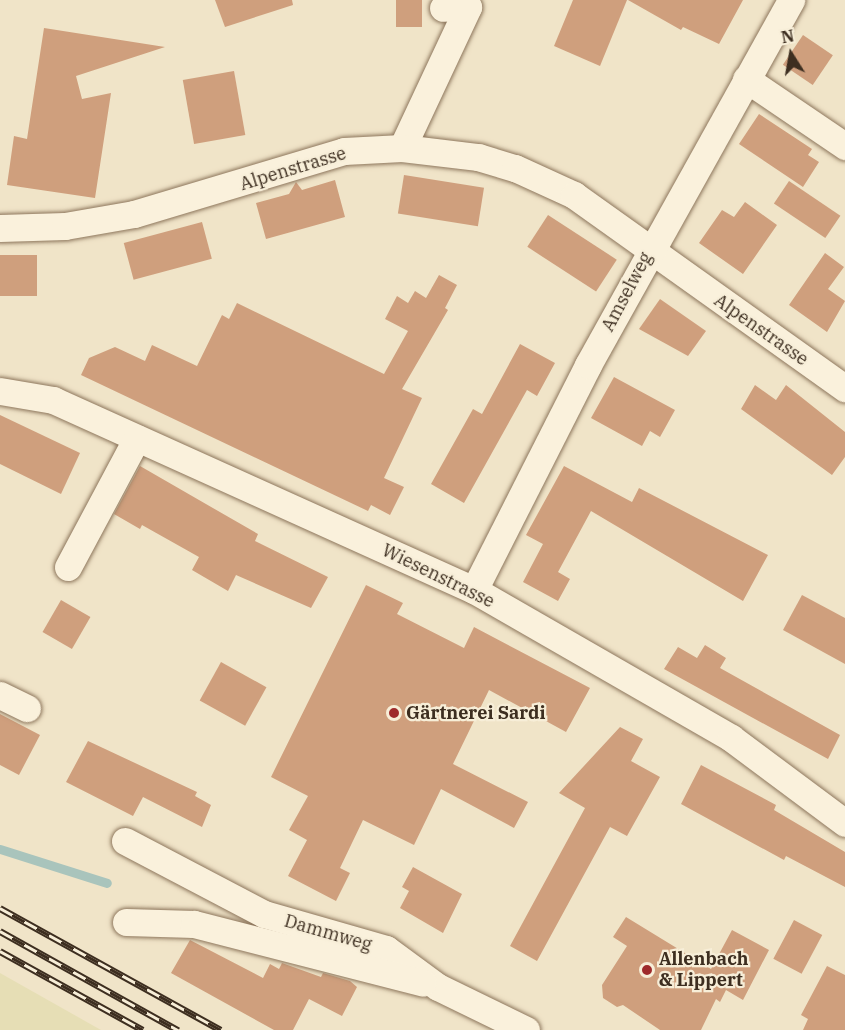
<!DOCTYPE html>
<html>
<head>
<meta charset="utf-8">
<style>
  body { margin:0 }
  #map { position:relative; width:845px; height:1030px; overflow:hidden; background:#f0e4c8; font-family:"IBM Plex Serif",serif }
  div>[style] { position:absolute }
  .farmland>* { inset:0; background:#e6deb5 }
  .stream>* { height:9px; margin:-4.5px; padding:0 4.5px; transform-origin:4.5px; border-radius:4.5px; background:#a9c4bc }
  .building>* { inset:0; background:#cf9f7d; transform-origin:0 0 }
  .roads { filter:drop-shadow(0 0 2px #8d765c) drop-shadow(0 0 2px #8d765c) }
  .street>* { height:27px; margin:-13.5px; padding:0 13.5px; transform-origin:13.5px; border-radius:13.5px; background:#faf1dc }
  .rail>* { height:7px; margin-top:-3.5px; transform-origin:0; background:repeating-linear-gradient(90deg,#f7eed8 0 14px,#3d2e20 0 28px); box-sizing:border-box; border-block:2px solid #3d2e20 }
  .dots>* { width:16px; height:16px; translate:-50% -50%; box-sizing:border-box; border:3px solid #f7eed8; border-radius:50% }
  span { translate:-50% -50%; white-space:nowrap; text-align:center; line-height:1.15; -webkit-text-stroke:4.5px #f7eed8; paint-order:stroke }
  .street-label { font-size:18px; color:#3d2e20 }
  .poi-label { font-size:18px; color:#3d2e20; font-weight:700 }
  .left { translate:0 -50%; text-align:left }
  .north { position:absolute; left:761px; top:24px; width:60px; height:60px; -webkit-text-stroke:4px #f7eed8; paint-order:stroke; rotate:349deg; font-size:16px; font-weight:700; line-height:24px; text-align:center; color:#3d2e20 }
  .north::after { content:''; display:block; margin:auto; width:21px; height:27px; background:#3d2e20; clip-path:polygon(50% 0,100% 100%,50% 72%,0 100%) }
</style>
</head>
<body>
<div id="map">
  <div class="farmland">
    <div style="clip-path:polygon(0 973px,101px 1030px,0 1030px)"></div>
  </div>
  <div class="stream">
    <div style="left:0;top:849px;width:112px;rotate:17.6deg"></div>
  </div>
  <div class="building">
    <div style="clip-path:polygon(215px 0,292px 0,293px 5px,225px 27px)"></div>
    <div style="left:396px;top:0;width:26px;height:27px"></div>
    <div style="clip-path:polygon(573px 0,627px 0,600px 66px,554px 46px)"></div>
    <div style="clip-path:polygon(628px 0,743px 0,719px 44px,683px 27px,681px 30px)"></div>
    <div style="clip-path:polygon(44px 28px,165px 47px,76px 76px,82px 99px,111px 93px,95px 198px,7px 185px,14px 136px,27px 139px)"></div>
    <div style="left:803px;top:35px;width:36px;height:36px;rotate:34deg"></div>
    <div style="left:234px;top:71px;width:65px;height:52px;rotate:80deg"></div>
    <div style="clip-path:polygon(759px 114px,812px 149px,808px 155px,819px 162px,803px 187px,739px 144px)"></div>
    <div style="left:404px;top:175px;width:81px;height:39px;rotate:9deg"></div>
    <div style="clip-path:polygon(335px 180px,345px 217px,266px 239px,256px 203px,289px 194px,296px 182px,302px 190px)"></div>
    <div style="left:789px;top:181px;width:62px;height:27px;rotate:34deg"></div>
    <div style="clip-path:polygon(745px 202px,777px 225px,743px 274px,699px 243px,722px 210px,734px 217px)"></div>
    <div style="left:548px;top:215px;width:82px;height:38px;rotate:33deg"></div>
    <div style="left:202px;top:222px;width:38px;height:81px;rotate:75deg"></div>
    <div style="clip-path:polygon(825px 253px,844px 267px,828px 289px,845px 301px,827px 332px,789px 305px)"></div>
    <div style="left:0;top:255px;width:37px;height:41px"></div>
    <div style="clip-path:polygon(439px 275px,457px 285px,445px 308px,448px 310px,402px 389px,422px 398px,384px 478px,404px 487px,390px 515px,371px 505px,368px 511px,81px 375px,89px 358px,115px 347px,145px 361px,152px 345px,197px 366px,222px 315px,229px 319px,237px 303px,384px 374px,408px 331px,385px 319px,397px 296px,408px 303px,415px 291px,426px 298px)"></div>
    <div style="clip-path:polygon(660px 299px,706px 331px,688px 356px,639px 329px)"></div>
    <div style="clip-path:polygon(520px 344px,555px 363px,537px 396px,527px 390px,464px 503px,431px 484px,473px 409px,482px 414px)"></div>
    <div style="clip-path:polygon(614px 377px,675px 410px,660px 437px,650px 431px,642px 446px,591px 418px)"></div>
    <div style="clip-path:polygon(755px 385px,776px 400px,786px 385px,845px 432px,845px 457px,832px 475px,741px 409px)"></div>
    <div style="clip-path:polygon(0 415px,80px 453px,61px 494px,0 464px)"></div>
    <div style="clip-path:polygon(140px 466px,258px 534px,255px 541px,328px 577px,311px 608px,236px 575px,228px 591px,192px 570px,199px 557px,142px 525px,140px 529px,114px 514px)"></div>
    <div style="clip-path:polygon(564px 466px,632px 502px,639px 488px,768px 555px,743px 601px,591px 511px,558px 572px,570px 579px,558px 601px,523px 582px,543px 544px,526px 535px)"></div>
    <div style="clip-path:polygon(366px 585px,403px 603px,397px 614px,464px 648px,474px 627px,590px 688px,566px 732px,489px 690px,453px 764px,528px 802px,514px 828px,441px 789px,414px 845px,363px 820px,340px 868px,350px 873px,336px 901px,288px 876px,307px 840px,289px 830px,308px 796px,271px 777px)"></div>
    <div style="clip-path:polygon(802px 595px,845px 618px,845px 664px,783px 630px)"></div>
    <div style="left:61px;top:600px;width:34px;height:37px;rotate:30deg"></div>
    <div style="clip-path:polygon(705px 645px,726px 658px,720px 668px,840px 735px,828px 759px,664px 669px,678px 647px,697px 658px)"></div>
    <div style="left:221px;top:662px;width:52px;height:44px;rotate:29deg"></div>
    <div style="clip-path:polygon(0 714px,40px 735px,19px 775px,0 765px)"></div>
    <div style="clip-path:polygon(620px 727px,643px 739px,631px 761px,660px 777px,627px 836px,610px 827px,537px 961px,510px 946px,585px 808px,559px 793px)"></div>
    <div style="clip-path:polygon(88px 741px,197px 792px,195px 796px,211px 805px,202px 827px,143px 797px,133px 816px,66px 782px)"></div>
    <div style="clip-path:polygon(701px 765px,776px 805px,774px 810px,845px 852px,845px 887px,786px 856px,784px 860px,681px 804px)"></div>
    <div style="clip-path:polygon(413px 867px,462px 894px,443px 933px,400px 908px,409px 891px,402px 887px)"></div>
    <div style="clip-path:polygon(626px 917px,711px 969px,732px 930px,769px 950px,743px 1000px,726px 990px,720px 1002px,716px 999px,701px 1030px,660px 1030px,623px 1005px,617px 1007px,603px 998px,602px 985px,627px 946px,613px 937px)"></div>
    <div style="left:794px;top:920px;width:32px;height:44px;rotate:28deg"></div>
    <div style="clip-path:polygon(190px 940px,263px 978px,270px 964px,279px 969px,282px 963px,321px 977px,323px 973px,350px 981px,357px 987px,342px 1016px,309px 999px,293px 1030px,274px 1030px,171px 973px)"></div>
    <div style="clip-path:polygon(827px 966px,845px 975px,845px 1030px,803px 1030px,808px 1019px,801px 1015px)"></div>
  </div>
  <div class="roads">
    <div class="street">
      <div style="left:746px;top:79px;width:120px;rotate:34.1deg"></div>
      <div style="left:402px;top:148px;width:156px;rotate:-64.9deg"></div>
      <div style="left:468px;top:7px;width:25px;rotate:178deg"></div>
      <div style="left:0;top:228px;width:65px;rotate:-1.8deg"></div>
      <div style="left:65px;top:226px;width:70px;rotate:-9.9deg"></div>
      <div style="left:134px;top:214px;width:219px;rotate:-16.7deg"></div>
      <div style="left:344px;top:151px;width:58px;rotate:-3deg"></div>
      <div style="left:402px;top:148px;width:77px;rotate:6.8deg"></div>
      <div style="left:478px;top:157px;width:39px;rotate:17deg"></div>
      <div style="left:515px;top:168px;width:65px;rotate:24.6deg"></div>
      <div style="left:574px;top:195px;width:333px;rotate:35.5deg"></div>
      <div style="left:0;top:391px;width:54px;rotate:9.6deg"></div>
      <div style="left:53px;top:400px;width:462px;rotate:24.3deg"></div>
      <div style="left:474px;top:590px;width:297px;rotate:29.9deg"></div>
      <div style="left:731px;top:738px;width:142px;rotate:36.7deg"></div>
      <div style="left:68px;top:567px;width:146px;rotate:-61.9deg"></div>
      <div style="left:474px;top:590px;width:252px;rotate:-63.1deg"></div>
      <div style="left:588px;top:365px;width:418px;rotate:-60.9deg"></div>
      <div style="left:0;top:695px;width:30px;rotate:26deg"></div>
      <div style="left:125px;top:841px;width:157px;rotate:27.7deg"></div>
      <div style="left:264px;top:914px;width:127px;rotate:16deg"></div>
      <div style="left:386px;top:949px;width:64px;rotate:36.2deg"></div>
      <div style="left:438px;top:987px;width:98px;rotate:26deg"></div>
      <div style="left:126px;top:922px;width:68px;rotate:1.7deg"></div>
      <div style="left:194px;top:924px;width:236px;rotate:14.4deg"></div>
    </div>
  </div>
  <div class="rail">
    <div style="left:0;top:908px;width:252px;rotate:28.9deg"></div>
    <div style="left:0;top:931px;width:204px;rotate:29.1deg"></div>
    <div style="left:0;top:951px;width:163px;rotate:28.9deg"></div>
  </div>
  <div class="dots">
    <div style="left:394px;top:713px;background:#9e2a2b"></div>
    <div style="left:647px;top:970px;background:#9e2a2b"></div>
  </div>
  <div class="street-label">
    <span style="left:293px;top:169px;rotate:-17deg">Alpenstrasse</span>
    <span style="left:627px;top:292px;rotate:-62deg">Amselweg</span>
    <span style="left:761px;top:330px;rotate:35deg">Alpenstrasse</span>
    <span style="left:438px;top:576px;rotate:26deg">Wiesenstrasse</span>
    <span style="left:328px;top:933px;rotate:16deg">Dammweg</span>
  </div>
  <div class="poi-label">
    <span class="left" style="left:406px;top:713px">Gärtnerei Sardi</span>
    <span class="left" style="left:659px;top:970px">Allenbach<br>&amp; Lippert</span>
  </div>
  <div class="north">N</div>
</div>
</body>
</html>
